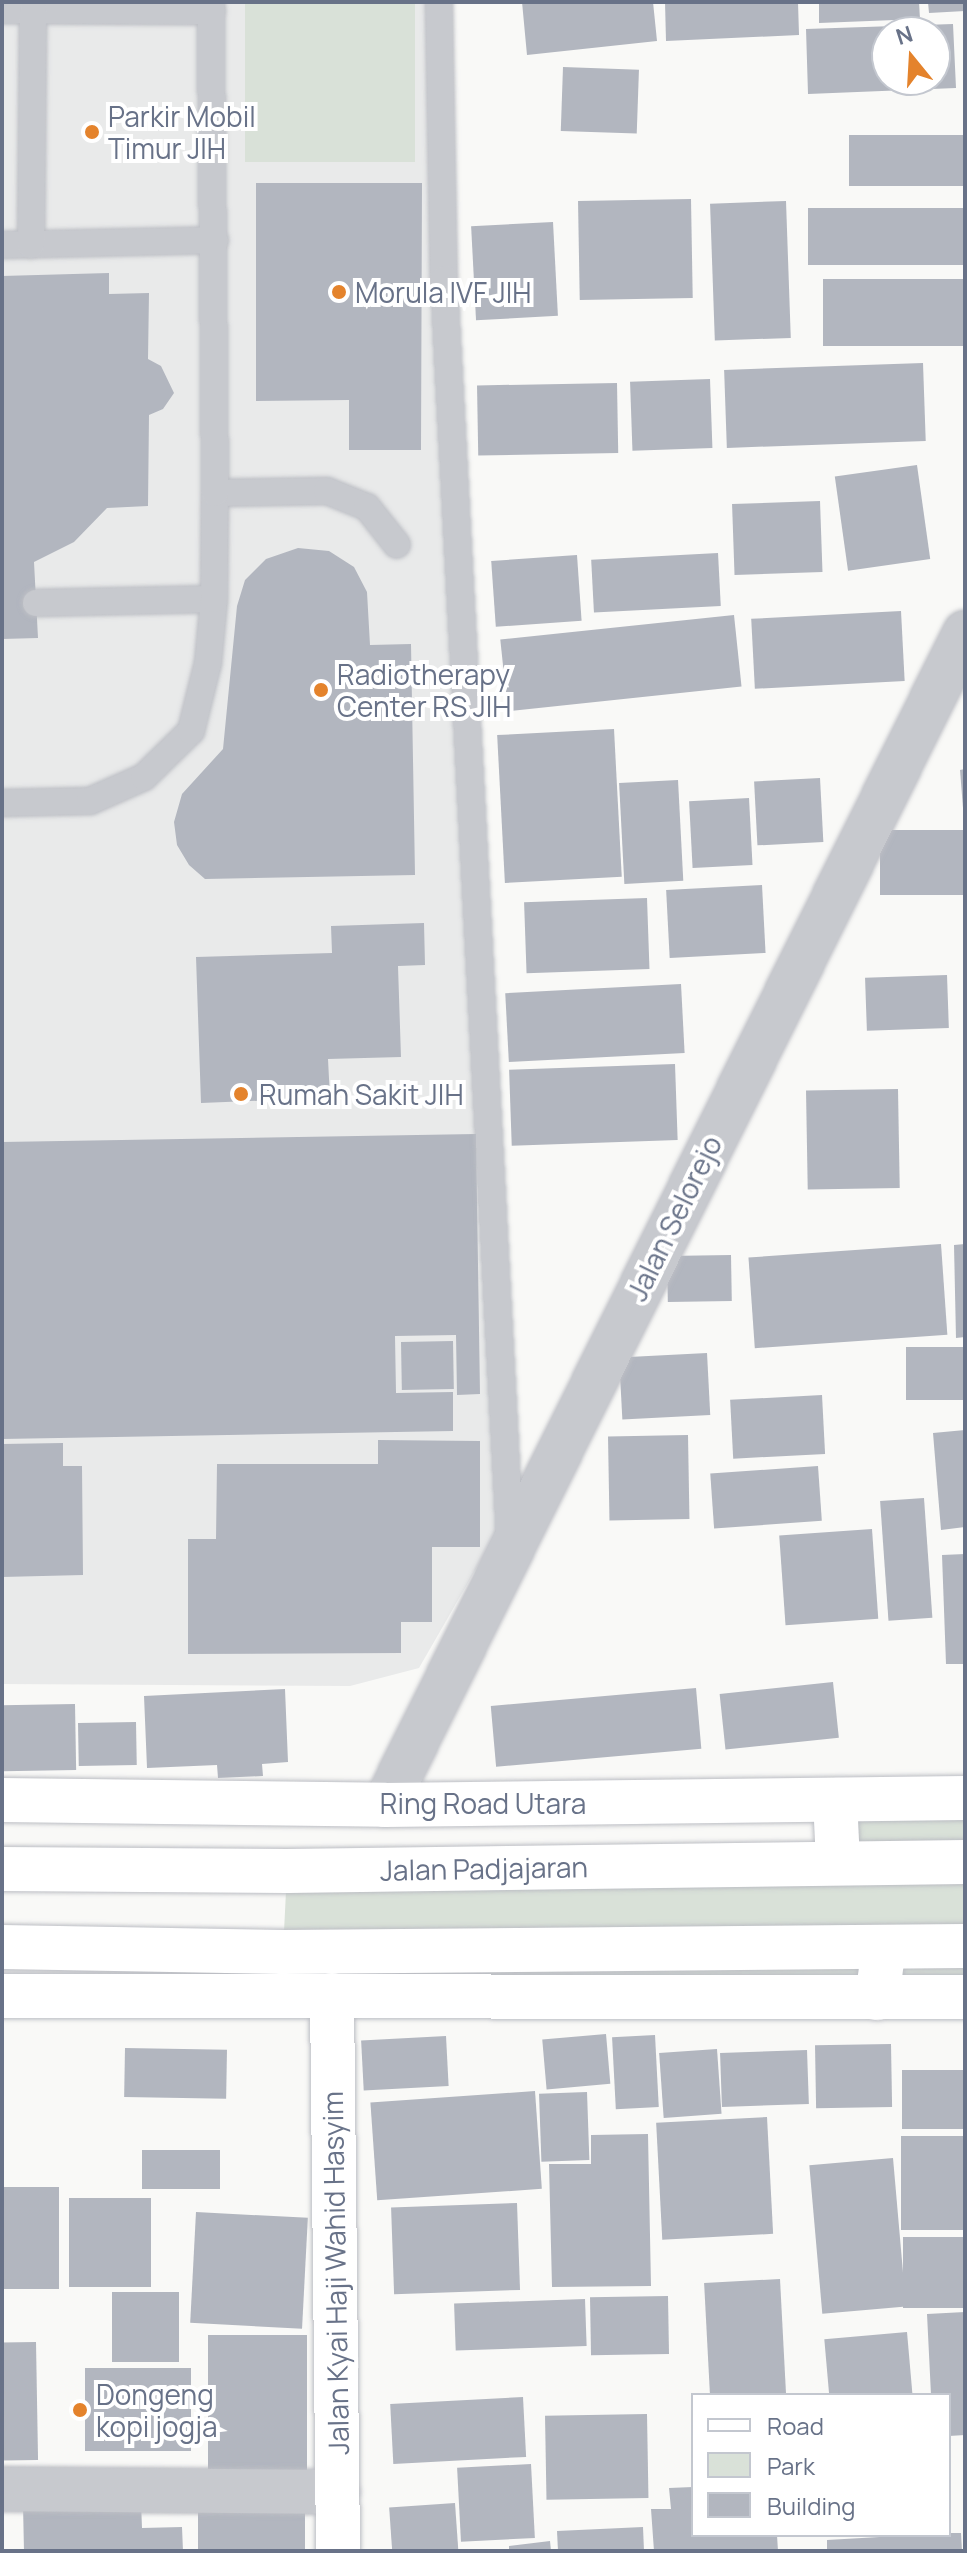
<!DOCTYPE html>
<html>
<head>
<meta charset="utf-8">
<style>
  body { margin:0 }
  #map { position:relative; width:967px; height:2553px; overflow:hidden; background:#f9f9f7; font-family:Manrope,sans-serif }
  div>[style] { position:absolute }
  .built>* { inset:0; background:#e9eaea }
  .green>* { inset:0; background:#d9e1d8; transform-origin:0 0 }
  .building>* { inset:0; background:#b2b6bf; transform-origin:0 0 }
  .roads { filter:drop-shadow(0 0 2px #bcbec4) drop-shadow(0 0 2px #bcbec4) }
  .lane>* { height:26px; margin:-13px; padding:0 13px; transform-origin:13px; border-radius:13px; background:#c7c9ce }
  .street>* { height:44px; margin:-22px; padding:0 22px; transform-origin:22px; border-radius:22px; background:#c7c9ce }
  .secondary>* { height:44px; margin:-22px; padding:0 22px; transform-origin:22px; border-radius:22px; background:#fff }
  .highway>* { height:44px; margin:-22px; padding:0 22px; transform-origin:22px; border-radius:22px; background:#fff }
  .dots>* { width:22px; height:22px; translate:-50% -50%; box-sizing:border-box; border:4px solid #fff; border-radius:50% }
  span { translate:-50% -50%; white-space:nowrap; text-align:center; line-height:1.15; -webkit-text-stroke:8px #fff; paint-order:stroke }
  .poi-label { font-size:28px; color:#687288 }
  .left { translate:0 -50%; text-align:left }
  .street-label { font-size:28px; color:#687288 }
  .frame { position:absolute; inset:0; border:4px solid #687288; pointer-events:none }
  .legend { position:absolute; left:691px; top:2393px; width:260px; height:144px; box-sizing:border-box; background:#fff; border:2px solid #c3c7cf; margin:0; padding:10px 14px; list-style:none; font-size:24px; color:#687288 }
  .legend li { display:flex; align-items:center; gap:16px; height:40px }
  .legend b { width:40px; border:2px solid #c3c7cf }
  .north { position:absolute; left:871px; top:16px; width:80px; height:80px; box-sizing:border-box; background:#fff; border:2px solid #c3c7cf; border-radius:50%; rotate:342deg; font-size:22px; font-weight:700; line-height:32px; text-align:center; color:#687288 }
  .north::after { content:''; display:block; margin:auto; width:28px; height:36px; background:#e4832c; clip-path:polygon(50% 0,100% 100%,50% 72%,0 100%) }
</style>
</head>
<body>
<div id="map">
  <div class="built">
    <div style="clip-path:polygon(2px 2px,432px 2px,500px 1527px,419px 1668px,350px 1686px,2px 1684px)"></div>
  </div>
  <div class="green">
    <div style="left:245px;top:2px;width:170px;height:160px"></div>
    <div style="left:835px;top:1800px;width:130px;height:62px"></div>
    <div style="clip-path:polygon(965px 1868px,965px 1992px,332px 1995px,283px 1952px,287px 1871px)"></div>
  </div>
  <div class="building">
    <div style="clip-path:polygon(522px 2px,653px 2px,657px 41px,527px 55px)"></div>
    <div style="clip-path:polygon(665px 2px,798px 2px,799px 35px,666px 41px)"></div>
    <div style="clip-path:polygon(819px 2px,919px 2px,920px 19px,819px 23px)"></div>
    <div style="clip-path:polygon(928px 2px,965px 2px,965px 11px,929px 13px)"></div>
    <div style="clip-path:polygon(evenodd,953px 24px,956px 88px,808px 94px,806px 29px,953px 24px,887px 32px,935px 32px,935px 80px,887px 80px,887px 32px)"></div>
    <div style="left:563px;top:67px;width:76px;height:64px;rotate:2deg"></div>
    <div style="left:965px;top:135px;width:51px;height:116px;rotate:90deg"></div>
    <div style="clip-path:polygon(256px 183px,422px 183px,421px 450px,349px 450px,349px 400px,256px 401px)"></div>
    <div style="left:691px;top:199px;width:99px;height:113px;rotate:89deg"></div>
    <div style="left:786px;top:201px;width:137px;height:76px;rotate:88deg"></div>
    <div style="left:965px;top:208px;width:57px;height:157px;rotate:90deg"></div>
    <div style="left:553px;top:222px;width:94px;height:82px;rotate:87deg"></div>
    <div style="clip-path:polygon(109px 273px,109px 294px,149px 293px,148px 359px,161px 366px,174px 393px,163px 409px,149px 415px,148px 506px,107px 508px,74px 542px,34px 562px,38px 638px,2px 639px,2px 276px)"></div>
    <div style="left:965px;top:279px;width:67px;height:142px;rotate:90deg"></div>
    <div style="left:923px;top:363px;width:78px;height:199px;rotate:88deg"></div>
    <div style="left:710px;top:379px;width:69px;height:80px;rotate:88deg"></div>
    <div style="left:617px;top:383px;width:70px;height:140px;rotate:89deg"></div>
    <div style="left:917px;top:465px;width:95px;height:83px;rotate:82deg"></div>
    <div style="left:820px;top:501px;width:71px;height:88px;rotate:88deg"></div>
    <div style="clip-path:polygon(298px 548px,329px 551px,354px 567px,367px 592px,370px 645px,411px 644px,415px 875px,205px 879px,189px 865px,177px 845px,174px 822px,182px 794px,223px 749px,237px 606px,245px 580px,266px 559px)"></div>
    <div style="left:718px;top:553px;width:53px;height:127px;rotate:87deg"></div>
    <div style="left:577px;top:555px;width:66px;height:86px;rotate:86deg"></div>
    <div style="left:901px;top:611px;width:70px;height:150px;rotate:87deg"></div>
    <div style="left:734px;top:615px;width:72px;height:235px;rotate:84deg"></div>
    <div style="left:614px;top:729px;width:148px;height:117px;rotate:87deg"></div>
    <div style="clip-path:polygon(965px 769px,965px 808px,963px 808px,960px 770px)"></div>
    <div style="left:820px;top:778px;width:64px;height:66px;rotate:87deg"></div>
    <div style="left:678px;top:780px;width:101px;height:59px;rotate:87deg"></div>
    <div style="left:749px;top:798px;width:67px;height:60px;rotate:87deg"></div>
    <div style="left:965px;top:830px;width:65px;height:85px;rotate:90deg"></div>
    <div style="left:762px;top:885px;width:68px;height:96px;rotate:87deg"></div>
    <div style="left:647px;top:898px;width:71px;height:123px;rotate:88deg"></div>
    <div style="clip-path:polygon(424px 923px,425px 965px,398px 966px,401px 1057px,328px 1059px,330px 1098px,201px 1103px,196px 957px,332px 953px,331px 926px)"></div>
    <div style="left:947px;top:975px;width:53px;height:82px;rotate:88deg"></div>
    <div style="left:681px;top:984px;width:69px;height:176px;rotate:87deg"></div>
    <div style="left:675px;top:1064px;width:76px;height:166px;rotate:88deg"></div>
    <div style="left:898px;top:1089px;width:99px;height:92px;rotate:89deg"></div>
    <div style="clip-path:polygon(476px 1134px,480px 1394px,457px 1395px,456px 1335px,395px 1336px,396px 1393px,453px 1392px,453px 1431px,2px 1439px,2px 1142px)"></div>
    <div style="left:941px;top:1244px;width:91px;height:193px;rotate:86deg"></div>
    <div style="clip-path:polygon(965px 1244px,965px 1337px,956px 1338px,954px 1245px)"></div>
    <div style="left:731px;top:1255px;width:46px;height:64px;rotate:89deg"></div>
    <div style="left:453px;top:1341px;width:48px;height:52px;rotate:89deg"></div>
    <div style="left:906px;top:1347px;width:59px;height:53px"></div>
    <div style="left:707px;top:1353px;width:62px;height:88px;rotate:87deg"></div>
    <div style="left:822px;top:1395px;width:59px;height:92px;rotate:87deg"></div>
    <div style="clip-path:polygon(965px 1430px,965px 1527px,941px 1530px,933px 1433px)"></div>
    <div style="left:688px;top:1435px;width:84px;height:80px;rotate:89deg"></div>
    <div style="clip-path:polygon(378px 1440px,480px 1441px,480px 1547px,432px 1547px,432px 1622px,401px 1622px,401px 1653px,188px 1654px,188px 1539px,216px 1539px,217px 1464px,378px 1464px)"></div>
    <div style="clip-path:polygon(63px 1443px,63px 1466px,82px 1466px,83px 1575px,2px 1577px,2px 1444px)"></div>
    <div style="left:818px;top:1466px;width:55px;height:108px;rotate:86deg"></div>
    <div style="left:924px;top:1498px;width:120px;height:44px;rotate:86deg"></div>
    <div style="left:872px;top:1529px;width:90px;height:93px;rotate:86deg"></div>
    <div style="clip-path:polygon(965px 1554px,965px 1664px,946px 1664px,942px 1555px)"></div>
    <div style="left:833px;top:1682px;width:56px;height:114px;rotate:84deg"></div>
    <div style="left:696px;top:1688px;width:61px;height:206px;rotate:85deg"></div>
    <div style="clip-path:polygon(285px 1689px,288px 1762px,262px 1764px,263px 1776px,218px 1778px,217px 1765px,147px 1768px,144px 1696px)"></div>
    <div style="left:75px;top:1704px;width:66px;height:73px;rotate:89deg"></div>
    <div style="left:136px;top:1722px;width:43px;height:58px;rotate:89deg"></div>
    <div style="left:606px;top:2034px;width:50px;height:64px;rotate:85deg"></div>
    <div style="left:655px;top:2035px;width:72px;height:43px;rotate:87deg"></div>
    <div style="left:446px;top:2036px;width:50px;height:85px;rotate:87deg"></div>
    <div style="left:891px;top:2044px;width:63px;height:76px;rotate:89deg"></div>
    <div style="left:125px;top:2048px;width:102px;height:49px;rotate:1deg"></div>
    <div style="left:717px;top:2049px;width:65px;height:58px;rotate:86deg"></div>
    <div style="left:807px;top:2050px;width:54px;height:87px;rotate:88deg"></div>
    <div style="left:965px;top:2070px;width:59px;height:63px;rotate:90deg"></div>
    <div style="left:535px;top:2091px;width:98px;height:165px;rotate:86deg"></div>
    <div style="left:587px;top:2092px;width:68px;height:48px;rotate:88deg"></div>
    <div style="left:767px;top:2117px;width:117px;height:111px;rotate:87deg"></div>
    <div style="clip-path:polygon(648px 2134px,651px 2286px,552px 2287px,549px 2164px,591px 2164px,591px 2135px)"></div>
    <div style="left:965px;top:2136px;width:94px;height:64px;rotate:90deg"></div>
    <div style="left:142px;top:2150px;width:78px;height:39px"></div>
    <div style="left:893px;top:2158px;width:149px;height:84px;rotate:85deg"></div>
    <div style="left:59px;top:2187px;width:102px;height:57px;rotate:90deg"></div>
    <div style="left:151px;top:2198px;width:89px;height:82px;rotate:90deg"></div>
    <div style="left:517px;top:2203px;width:87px;height:126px;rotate:88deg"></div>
    <div style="left:196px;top:2212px;width:112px;height:111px;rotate:3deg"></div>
    <div style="left:965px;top:2237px;width:71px;height:62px;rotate:90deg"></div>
    <div style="left:780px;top:2279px;width:116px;height:76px;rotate:87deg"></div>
    <div style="left:179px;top:2292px;width:70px;height:67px;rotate:90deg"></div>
    <div style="left:668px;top:2296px;width:58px;height:78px;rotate:89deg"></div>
    <div style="left:585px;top:2299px;width:47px;height:131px;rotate:88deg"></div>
    <div style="clip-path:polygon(965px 2312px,965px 2435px,949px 2436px,949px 2395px,931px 2395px,927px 2314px)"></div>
    <div style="left:907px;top:2332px;width:63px;height:83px;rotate:85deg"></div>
    <div style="left:208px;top:2335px;width:99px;height:143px"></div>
    <div style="left:36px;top:2342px;width:118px;height:34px;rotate:89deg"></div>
    <div style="left:85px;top:2368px;width:106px;height:83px"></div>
    <div style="left:523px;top:2397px;width:60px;height:133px;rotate:87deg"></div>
    <div style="left:647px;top:2414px;width:84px;height:102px;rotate:89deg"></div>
    <div style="left:531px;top:2464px;width:74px;height:74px;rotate:87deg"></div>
    <div style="clip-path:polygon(693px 2487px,693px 2535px,777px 2535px,778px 2551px,654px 2551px,651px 2509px,671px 2509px,669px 2488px)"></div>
    <div style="left:198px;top:2497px;width:107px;height:54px"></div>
    <div style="clip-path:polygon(141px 2502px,142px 2528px,182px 2527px,183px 2551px,24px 2551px,23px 2505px)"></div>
    <div style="left:455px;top:2503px;width:48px;height:66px;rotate:86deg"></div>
    <div style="clip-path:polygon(643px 2527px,644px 2551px,558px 2551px,557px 2531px)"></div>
    <div style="clip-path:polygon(949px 2533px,961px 2533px,962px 2551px,827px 2551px,827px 2540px)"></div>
    <div style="clip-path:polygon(550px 2541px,551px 2551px,509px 2551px,509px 2546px)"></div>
  </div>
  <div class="roads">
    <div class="lane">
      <div style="left:439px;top:2px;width:277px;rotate:89deg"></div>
      <div style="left:444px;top:279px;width:1262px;rotate:87deg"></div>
      <div style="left:2px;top:10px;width:210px;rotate:0.3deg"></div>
      <div style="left:2px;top:245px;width:213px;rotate:-1.3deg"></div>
      <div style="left:31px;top:245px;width:234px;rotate:-89.5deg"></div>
      <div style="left:215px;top:493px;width:112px;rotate:-1deg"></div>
      <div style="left:327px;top:491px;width:43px;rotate:21.8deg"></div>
      <div style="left:367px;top:507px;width:48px;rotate:51.7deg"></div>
      <div style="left:36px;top:603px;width:178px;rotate:-1.3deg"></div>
      <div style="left:2px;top:803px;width:88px;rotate:-1.3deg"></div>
      <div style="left:90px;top:801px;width:59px;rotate:-24deg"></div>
      <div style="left:144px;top:777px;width:66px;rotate:-44.4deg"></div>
      <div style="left:191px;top:731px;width:70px;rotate:-76deg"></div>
      <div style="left:208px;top:663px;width:64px;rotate:-84.6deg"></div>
      <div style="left:214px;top:599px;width:106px;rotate:-89.5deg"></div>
      <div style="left:215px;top:493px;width:491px;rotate:-90.5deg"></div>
    </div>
    <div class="street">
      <div style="left:385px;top:1805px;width:1308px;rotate:-63.67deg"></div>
      <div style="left:2px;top:2489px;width:336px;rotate:0.5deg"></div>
    </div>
    <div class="secondary">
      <div style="left:2px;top:1800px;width:383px;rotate:0.7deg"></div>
      <div style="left:385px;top:1805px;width:580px;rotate:-0.69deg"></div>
      <div style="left:332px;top:1995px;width:556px;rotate:89.38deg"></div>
      <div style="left:2px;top:1996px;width:963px;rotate:0.06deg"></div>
    </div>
    <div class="highway">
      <div style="left:835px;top:1800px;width:62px;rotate:87.2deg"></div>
      <div style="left:2px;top:1869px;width:285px;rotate:0.4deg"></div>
      <div style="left:287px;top:1871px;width:678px;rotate:-0.76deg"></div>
      <div style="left:2px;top:1947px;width:281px;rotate:1deg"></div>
      <div style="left:283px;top:1952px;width:682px;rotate:-0.5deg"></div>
      <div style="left:877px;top:1998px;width:51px;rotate:-82.2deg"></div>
    </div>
  </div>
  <div class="dots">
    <div style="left:92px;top:132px;background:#e4832c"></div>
    <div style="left:339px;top:292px;background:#e4832c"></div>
    <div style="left:321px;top:690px;background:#e4832c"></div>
    <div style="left:241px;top:1094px;background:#e4832c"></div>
    <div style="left:80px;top:2410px;background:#e4832c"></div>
  </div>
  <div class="poi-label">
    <span class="left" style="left:108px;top:132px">Parkir Mobil<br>Timur JIH</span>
    <span class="left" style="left:355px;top:292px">Morula IVF JIH</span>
    <span class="left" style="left:337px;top:690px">Radiotherapy<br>Center RS JIH</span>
    <span class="left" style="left:259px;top:1094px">Rumah Sakit JIH</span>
    <span class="left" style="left:96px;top:2410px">Dongeng<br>kopi jogja</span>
  </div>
  <div class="street-label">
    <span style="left:674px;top:1218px;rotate:-64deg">Jalan Selorejo</span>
    <span style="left:483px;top:1803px">Ring Road Utara</span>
    <span style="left:484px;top:1868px;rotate:-1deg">Jalan Padjajaran</span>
    <span style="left:335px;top:2273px;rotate:-91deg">Jalan Kyai Haji Wahid Hasyim</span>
  </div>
  <div class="frame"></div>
  <ul class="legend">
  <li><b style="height:10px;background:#fff"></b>Road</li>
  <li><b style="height:22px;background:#d9e1d8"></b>Park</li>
  <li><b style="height:22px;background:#b2b6bf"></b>Building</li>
  </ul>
  <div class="north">N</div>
</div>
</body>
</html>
